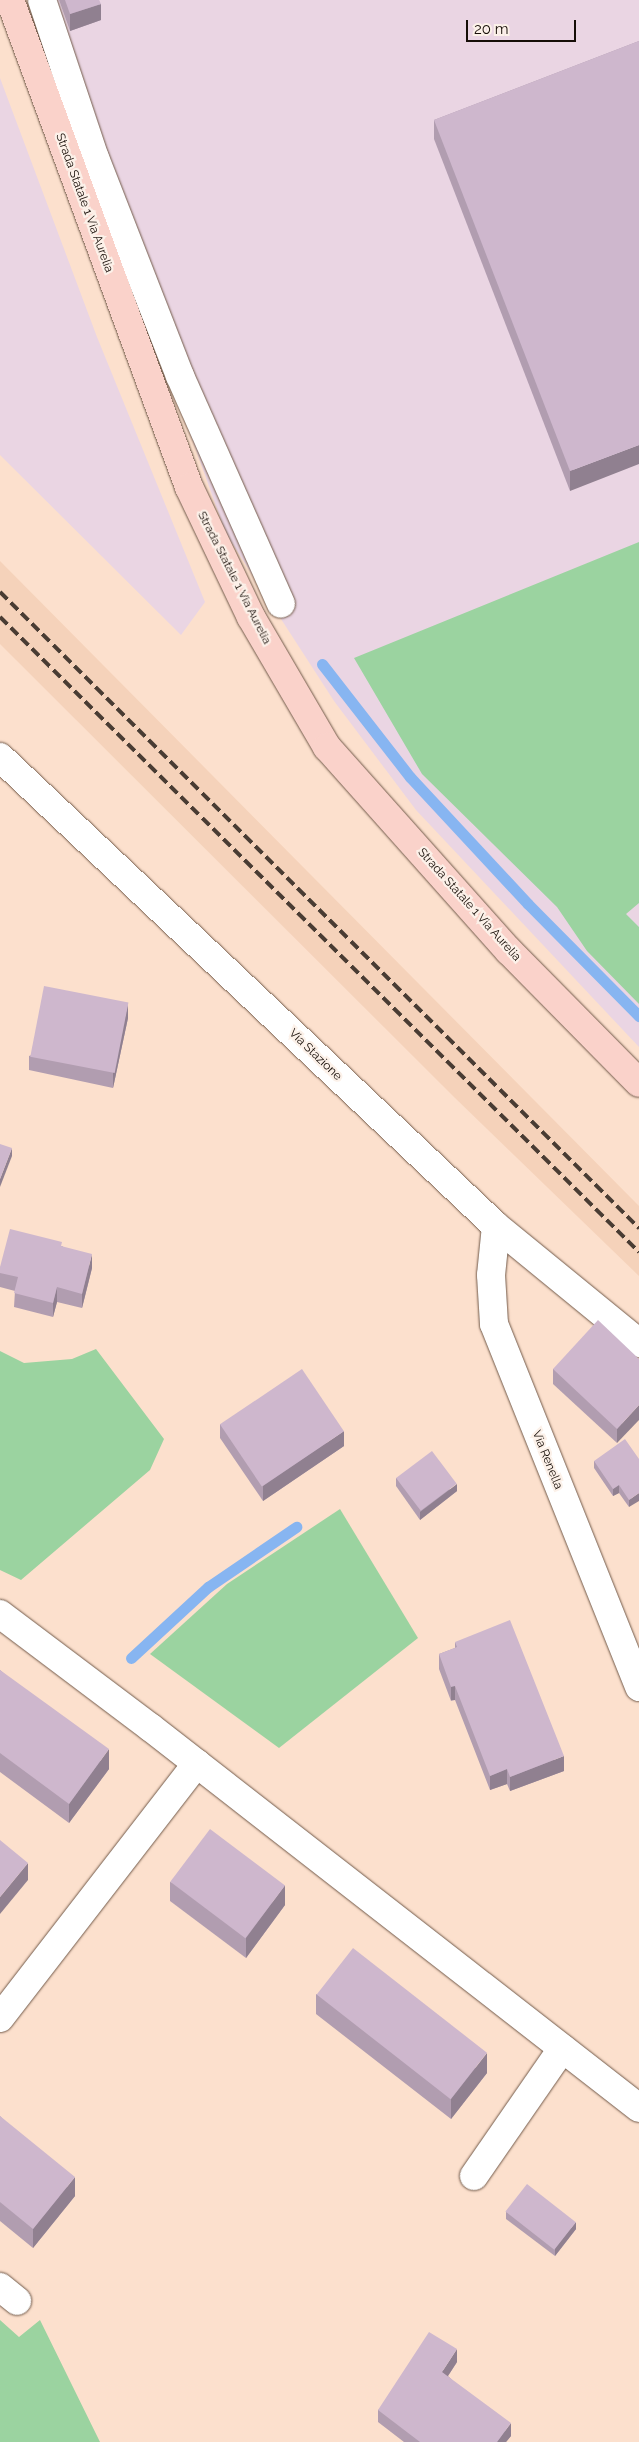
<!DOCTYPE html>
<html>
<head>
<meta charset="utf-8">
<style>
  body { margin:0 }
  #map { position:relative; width:639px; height:2442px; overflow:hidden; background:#fce0cd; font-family:Raleway,sans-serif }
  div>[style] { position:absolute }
  .built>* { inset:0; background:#f5d2ba }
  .industrial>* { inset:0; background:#ead5e3 }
  .green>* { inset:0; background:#9bd3a0 }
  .stream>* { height:11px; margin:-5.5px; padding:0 5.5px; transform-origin:5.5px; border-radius:5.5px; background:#87b5f1 }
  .roads { filter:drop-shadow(0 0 1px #725a4a) drop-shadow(0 0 1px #725a4a) }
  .minor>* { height:28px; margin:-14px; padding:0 14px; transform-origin:14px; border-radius:14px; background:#fff }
  .major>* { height:28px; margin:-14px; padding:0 14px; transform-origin:14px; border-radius:14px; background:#fad2ca }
  .rail>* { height:4px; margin-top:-2px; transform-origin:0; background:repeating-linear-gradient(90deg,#493c33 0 10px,transparent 0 15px) }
  .wall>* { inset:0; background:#b19db0 }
  .shaded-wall>* { inset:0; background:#908090; transform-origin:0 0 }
  .building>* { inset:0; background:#ceb7cd; transform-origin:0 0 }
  span { translate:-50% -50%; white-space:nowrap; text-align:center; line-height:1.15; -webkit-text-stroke:4.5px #fcf1e9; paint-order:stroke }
  .street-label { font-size:12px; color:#160d07 }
  .scale { position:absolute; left:466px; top:20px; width:110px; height:22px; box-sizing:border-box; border:2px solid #160d07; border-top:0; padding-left:6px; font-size:15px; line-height:18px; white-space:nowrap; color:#160d07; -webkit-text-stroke:4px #fcf1e9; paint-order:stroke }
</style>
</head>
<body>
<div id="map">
  <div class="built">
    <div style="clip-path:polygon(0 561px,639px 1206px,639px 1276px,454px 1097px,0 644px)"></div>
  </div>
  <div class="industrial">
    <div style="clip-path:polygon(35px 0,639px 0,639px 1047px,416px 810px,334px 701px,226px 534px)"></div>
    <div style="clip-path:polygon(0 78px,97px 337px,205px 602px,181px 635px,0 455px)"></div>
  </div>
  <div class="green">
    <div style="clip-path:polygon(639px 542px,639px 903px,626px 914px,639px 927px,639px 1004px,587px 951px,557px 907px,422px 774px,354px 658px)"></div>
    <div style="clip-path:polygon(96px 1349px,164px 1439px,150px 1470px,21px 1580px,0 1570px,0 1351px,24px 1363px,72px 1359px)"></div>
    <div style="clip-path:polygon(340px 1509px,418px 1638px,279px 1748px,150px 1654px,227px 1584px)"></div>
    <div style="clip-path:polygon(0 2320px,19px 2337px,40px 2320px,100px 2442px,0 2442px)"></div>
  </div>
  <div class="stream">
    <div style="left:322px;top:664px;width:143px;rotate:52.1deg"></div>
    <div style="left:410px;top:777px;width:173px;rotate:47.1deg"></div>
    <div style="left:528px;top:904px;width:158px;rotate:45.3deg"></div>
    <div style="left:131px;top:1658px;width:105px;rotate:-42.7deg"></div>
    <div style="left:208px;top:1587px;width:107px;rotate:-34.3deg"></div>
  </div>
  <div class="roads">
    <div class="minor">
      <div style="left:42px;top:0;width:167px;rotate:71.5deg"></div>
      <div style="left:95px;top:158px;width:234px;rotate:68.7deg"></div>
      <div style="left:180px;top:376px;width:249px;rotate:66.1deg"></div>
      <div style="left:0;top:757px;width:683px;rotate:43.4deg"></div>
      <div style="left:496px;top:1226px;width:185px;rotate:39.3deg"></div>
      <div style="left:496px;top:1226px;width:49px;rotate:95.8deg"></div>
      <div style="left:491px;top:1275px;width:49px;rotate:86.5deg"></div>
      <div style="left:494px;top:1324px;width:391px;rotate:68.2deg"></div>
      <div style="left:0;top:1614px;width:188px;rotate:37deg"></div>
      <div style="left:150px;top:1727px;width:620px;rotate:37.92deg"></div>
      <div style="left:0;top:2018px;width:322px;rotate:-52.3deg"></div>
      <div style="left:474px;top:2176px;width:155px;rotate:-55.3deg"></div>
      <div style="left:0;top:2287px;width:22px;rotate:39deg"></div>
    </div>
    <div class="major">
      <div style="left:10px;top:0;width:519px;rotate:69.82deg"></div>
      <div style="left:189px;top:487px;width:144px;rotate:64.5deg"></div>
      <div style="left:251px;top:617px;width:151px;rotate:59.7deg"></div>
      <div style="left:327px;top:747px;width:273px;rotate:48.3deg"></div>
      <div style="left:509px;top:951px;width:185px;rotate:45.4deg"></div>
    </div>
  </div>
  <div class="rail">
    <div style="left:0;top:592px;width:902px;rotate:44.87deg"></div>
    <div style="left:0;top:617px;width:901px;rotate:44.82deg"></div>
  </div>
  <div class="wall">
    <div style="clip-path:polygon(59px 0,99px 0,101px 20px,70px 31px)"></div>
    <div style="clip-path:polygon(639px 41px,570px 491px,434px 139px,434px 120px)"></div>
    <div style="clip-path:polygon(128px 1018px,113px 1088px,29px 1070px,29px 1056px)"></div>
    <div style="clip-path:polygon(62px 1246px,92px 1268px,82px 1308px,57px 1302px,53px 1317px,14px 1307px,15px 1291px,0 1287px,0 1267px)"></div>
    <div style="clip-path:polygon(639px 1359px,617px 1443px,553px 1384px,553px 1369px)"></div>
    <div style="clip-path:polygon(220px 1424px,344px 1446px,263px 1501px,220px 1438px)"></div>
    <div style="clip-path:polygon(639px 1459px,629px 1507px,619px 1493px,613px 1496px,594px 1468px,594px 1461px)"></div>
    <div style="clip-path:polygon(396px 1478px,457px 1491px,420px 1520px,396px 1486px)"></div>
    <div style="clip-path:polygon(455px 1642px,564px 1771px,510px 1791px,507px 1784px,490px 1790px,455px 1700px,451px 1701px,439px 1669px,439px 1654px,455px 1648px)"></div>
    <div style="clip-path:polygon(0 1670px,109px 1769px,69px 1823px,0 1772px)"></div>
    <div style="clip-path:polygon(170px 1882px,285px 1905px,246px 1958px,170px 1901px)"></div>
    <div style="clip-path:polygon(316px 1994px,487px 2073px,451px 2119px,316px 2014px)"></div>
    <div style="clip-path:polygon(0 2116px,75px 2196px,33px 2248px,0 2221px)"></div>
    <div style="clip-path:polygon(506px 2212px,576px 2229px,555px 2256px,506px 2219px)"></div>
    <div style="clip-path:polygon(457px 2362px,448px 2376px,511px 2436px,506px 2442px,404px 2442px,378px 2422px,378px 2410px)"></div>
  </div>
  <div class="shaded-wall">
    <div style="clip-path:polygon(101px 4px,101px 20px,70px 31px,70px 14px)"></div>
    <div style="clip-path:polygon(639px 445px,639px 464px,570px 491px,570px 471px)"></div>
    <div style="clip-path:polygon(128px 1003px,128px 1018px,113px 1088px,113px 1073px)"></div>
    <div style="clip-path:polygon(12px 1148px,12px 1156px,0 1187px,0 1179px)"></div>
    <div style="clip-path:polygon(92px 1254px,92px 1268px,82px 1308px,82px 1294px)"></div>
    <div style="clip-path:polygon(57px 1287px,57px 1302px,53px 1317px,53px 1303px)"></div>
    <div style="clip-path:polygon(639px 1405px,639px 1420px,617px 1443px,617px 1429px)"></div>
    <div style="clip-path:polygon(344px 1431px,344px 1446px,263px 1501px,263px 1486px)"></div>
    <div style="clip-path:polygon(457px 1484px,457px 1491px,420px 1520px,420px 1512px)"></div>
    <div style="clip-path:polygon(619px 1485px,619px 1493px,613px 1496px,613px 1489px)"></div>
    <div style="clip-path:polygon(639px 1493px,639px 1501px,629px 1507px,629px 1500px)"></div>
    <div style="left:455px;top:1686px;width:14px;height:4px;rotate:90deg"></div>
    <div style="clip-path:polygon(109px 1749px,109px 1769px,69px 1823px,69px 1804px)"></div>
    <div style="clip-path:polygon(564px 1756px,564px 1771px,510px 1791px,510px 1777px)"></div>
    <div style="clip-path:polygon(507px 1769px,507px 1784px,490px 1790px,490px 1776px)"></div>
    <div style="clip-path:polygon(28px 1863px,28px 1880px,0 1914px,0 1897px)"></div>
    <div style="clip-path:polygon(285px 1885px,285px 1905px,246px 1958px,246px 1938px)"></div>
    <div style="clip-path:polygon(487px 2053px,487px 2073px,451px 2119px,451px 2099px)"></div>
    <div style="clip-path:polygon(75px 2177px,75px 2196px,33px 2248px,33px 2229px)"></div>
    <div style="clip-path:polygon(576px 2222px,576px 2229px,555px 2256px,555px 2248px)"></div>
    <div style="clip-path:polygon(457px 2349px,457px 2362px,442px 2385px,442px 2372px)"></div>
    <div style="clip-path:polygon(511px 2423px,511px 2436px,506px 2442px,497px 2442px)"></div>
  </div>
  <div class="building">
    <div style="clip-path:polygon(65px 0,99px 0,101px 4px,70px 14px)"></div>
    <div style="clip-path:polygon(639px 41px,639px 445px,570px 471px,434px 120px)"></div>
    <div style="left:44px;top:986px;width:86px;height:72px;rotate:11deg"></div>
    <div style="clip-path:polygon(0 1144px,12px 1148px,0 1179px)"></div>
    <div style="clip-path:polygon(10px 1229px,62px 1242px,61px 1246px,92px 1254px,82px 1294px,57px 1287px,53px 1303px,14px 1293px,18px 1277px,0 1273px,0 1267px)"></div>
    <div style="clip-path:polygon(598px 1320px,639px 1359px,639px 1405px,617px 1429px,553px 1369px)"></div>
    <div style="left:302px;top:1369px;width:75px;height:99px;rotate:56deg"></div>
    <div style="clip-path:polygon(625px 1439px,639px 1459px,639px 1493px,629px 1500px,619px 1485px,613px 1489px,594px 1461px)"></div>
    <div style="left:432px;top:1451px;width:41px;height:45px;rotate:53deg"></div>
    <div style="clip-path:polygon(510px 1620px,564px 1756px,510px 1777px,507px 1769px,490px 1776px,455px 1686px,451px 1687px,439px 1654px,457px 1647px,455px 1642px)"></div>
    <div style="clip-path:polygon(0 1670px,109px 1749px,69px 1804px,0 1753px)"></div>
    <div style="left:210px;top:1829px;width:94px;height:66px;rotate:37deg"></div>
    <div style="clip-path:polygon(0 1840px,28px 1863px,0 1897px)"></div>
    <div style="left:353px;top:1948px;width:170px;height:59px;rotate:38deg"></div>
    <div style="clip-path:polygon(0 2116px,75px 2177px,33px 2229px,0 2202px)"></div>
    <div style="left:527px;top:2184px;width:62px;height:35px;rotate:38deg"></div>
    <div style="clip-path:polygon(429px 2332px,457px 2349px,442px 2372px,511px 2423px,497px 2442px,420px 2442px,378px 2410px)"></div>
  </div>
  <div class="street-label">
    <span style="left:84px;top:203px;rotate:70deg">Strada Statale 1 Via Aurelia</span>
    <span style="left:234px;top:578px;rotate:63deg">Strada Statale 1 Via Aurelia</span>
    <span style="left:469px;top:905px;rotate:48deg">Strada Statale 1 Via Aurelia</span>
    <span style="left:315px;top:1055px;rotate:44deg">Via Stazione</span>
    <span style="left:547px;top:1460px;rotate:68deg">Via Renella</span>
  </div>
  <div class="scale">20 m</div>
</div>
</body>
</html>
